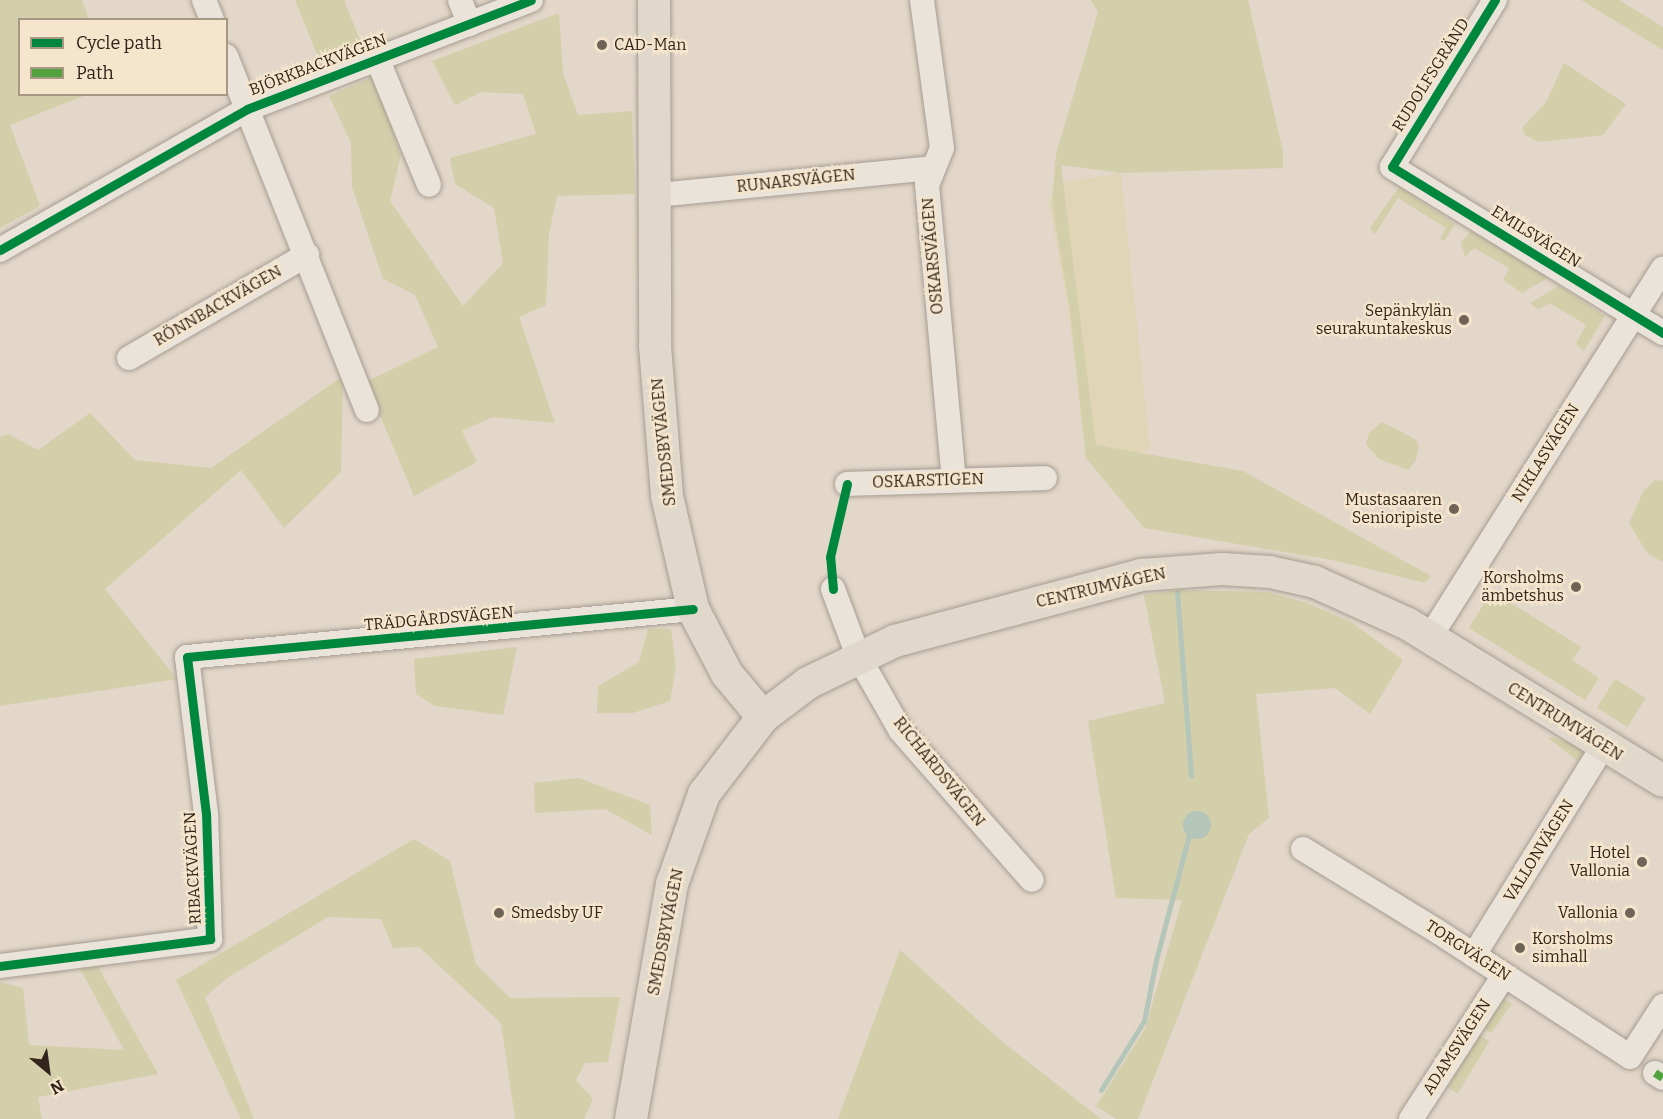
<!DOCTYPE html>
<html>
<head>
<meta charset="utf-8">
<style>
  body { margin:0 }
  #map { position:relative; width:1663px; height:1119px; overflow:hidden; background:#e2d7c8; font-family:Bitter,serif }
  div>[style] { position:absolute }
  .farmland>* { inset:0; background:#e1d5b8 }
  .green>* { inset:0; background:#d3cfaa; transform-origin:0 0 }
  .water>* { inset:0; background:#b4c5b9 }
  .round { border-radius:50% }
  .stream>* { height:5px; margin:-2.5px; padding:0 2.5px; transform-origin:2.5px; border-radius:2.5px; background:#b4c5b9 }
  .roads { filter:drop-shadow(0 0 2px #a69c92) drop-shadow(0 0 2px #a69c92) }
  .minor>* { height:24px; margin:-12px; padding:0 12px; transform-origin:12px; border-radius:12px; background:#e9e3da }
  .major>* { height:32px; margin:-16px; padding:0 16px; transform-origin:16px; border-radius:16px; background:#e0d8cb }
  .quiet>* { height:8px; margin-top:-4px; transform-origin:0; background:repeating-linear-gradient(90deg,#52a340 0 15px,transparent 0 23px) }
  .cycleway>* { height:9px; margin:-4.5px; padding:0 4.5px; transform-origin:4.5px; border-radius:4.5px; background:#00873e }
  .dots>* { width:16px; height:16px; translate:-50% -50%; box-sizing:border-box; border:3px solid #f4e5cc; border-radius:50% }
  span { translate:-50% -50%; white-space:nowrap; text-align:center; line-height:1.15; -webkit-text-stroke:4.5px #f4e5cc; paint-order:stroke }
  .poi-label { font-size:16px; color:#33251b }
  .left { translate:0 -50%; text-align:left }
  .right { translate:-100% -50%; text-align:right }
  .street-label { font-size:16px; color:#33251b }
  .legend { position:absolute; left:18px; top:18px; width:210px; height:78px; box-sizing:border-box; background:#f4e5cc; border:2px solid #a79885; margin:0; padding:8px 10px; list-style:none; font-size:18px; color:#33251b }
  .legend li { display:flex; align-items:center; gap:12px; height:30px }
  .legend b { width:30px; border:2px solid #a79885 }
  .north { position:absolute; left:18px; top:1041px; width:60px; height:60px; -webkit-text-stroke:4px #f4e5cc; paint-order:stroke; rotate:151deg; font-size:16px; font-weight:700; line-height:24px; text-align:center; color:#33251b }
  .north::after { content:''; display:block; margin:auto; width:21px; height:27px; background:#33251b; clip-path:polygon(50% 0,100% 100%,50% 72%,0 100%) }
</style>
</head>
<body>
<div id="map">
  <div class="farmland">
    <div style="clip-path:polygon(1121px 173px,1150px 448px,1105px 473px,1086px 458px,1068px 308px,1049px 202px,1057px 183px)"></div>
  </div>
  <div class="green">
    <div style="clip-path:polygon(0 0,82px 0,89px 19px,20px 20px,20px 94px,86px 95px,10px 125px,40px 206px,0 228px)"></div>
    <div style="clip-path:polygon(295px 0,344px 0,363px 48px,320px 62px)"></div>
    <div style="clip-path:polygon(1091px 0,1248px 0,1283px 151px,1283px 168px,1121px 173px,1061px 165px,1096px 445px,1243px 471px,1431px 576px,1425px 583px,1337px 561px,1144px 528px,1086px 458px,1070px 310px,1052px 204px,1056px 154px,1098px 12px)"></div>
    <div style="clip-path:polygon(1581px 0,1619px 0,1663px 27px,1663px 50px)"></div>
    <div style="clip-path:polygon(559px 13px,563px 73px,578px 115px,632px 111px,635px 194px,557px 196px,549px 233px,546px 305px,519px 317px,555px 423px,492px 417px,462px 431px,477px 462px,414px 496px,366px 382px,438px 347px,415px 295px,383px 279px,352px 187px,351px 143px,329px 96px,375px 76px,401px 155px,390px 201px,463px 306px,503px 263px,494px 208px,455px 184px,450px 158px,536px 134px,523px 94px,481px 92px,455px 105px,432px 61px)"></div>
    <div style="clip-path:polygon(1564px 63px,1626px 104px,1603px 135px,1539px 142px,1525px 135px,1522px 128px,1546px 102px)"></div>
    <div style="clip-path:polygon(1399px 187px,1455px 224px,1444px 241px,1440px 238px,1446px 228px,1398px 198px,1375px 234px,1370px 228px)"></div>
    <div style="clip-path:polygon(1471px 231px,1548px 278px,1522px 293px,1503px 280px,1509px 268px,1474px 248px,1465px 257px,1461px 242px)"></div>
    <div style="clip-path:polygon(1559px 286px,1605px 316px,1584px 351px,1576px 344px,1586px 325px,1550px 303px,1538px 309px,1530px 303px)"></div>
    <div style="clip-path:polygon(343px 376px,341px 472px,284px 528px,241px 470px,105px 589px,177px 679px,0 706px,0 437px,8px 434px,38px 450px,90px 413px,135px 460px,211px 468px)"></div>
    <div style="clip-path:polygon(1382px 422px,1415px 439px,1419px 446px,1416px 460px,1408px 470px,1379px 459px,1366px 444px,1369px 433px)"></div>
    <div style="clip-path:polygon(1655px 480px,1663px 481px,1663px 562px,1647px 553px,1629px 523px,1644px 490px)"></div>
    <div style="clip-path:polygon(1179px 590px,1267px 592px,1307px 603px,1351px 622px,1403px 660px,1370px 714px,1335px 688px,1256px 694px,1269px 818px,1249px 834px,1138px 1119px,1116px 1119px,1096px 1106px,1145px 1029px,1182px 900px,1116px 898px,1088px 721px,1165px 703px,1144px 595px)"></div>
    <div style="clip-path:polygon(1492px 591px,1581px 647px,1572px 660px,1599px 678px,1585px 700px,1469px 628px)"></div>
    <div style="clip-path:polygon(648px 629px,671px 629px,676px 667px,670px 701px,633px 713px,597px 713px,598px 686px,639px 662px)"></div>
    <div style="clip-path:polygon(517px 647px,503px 715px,435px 706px,416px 694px,414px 659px)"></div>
    <div style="left:1615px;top:679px;width:36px;height:34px;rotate:32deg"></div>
    <div style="clip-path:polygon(1551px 737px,1580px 746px,1583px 752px,1578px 761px,1548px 738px)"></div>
    <div style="clip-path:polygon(579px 778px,650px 805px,652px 835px,605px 809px,535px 813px,534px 783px)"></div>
    <div style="clip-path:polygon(414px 839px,450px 861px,476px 964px,510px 998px,620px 997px,608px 1062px,585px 1063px,576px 1080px,593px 1099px,584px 1119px,515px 1119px,501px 1023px,419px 947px,393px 948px,381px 919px,328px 917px,227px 978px,205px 997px,254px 1119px,241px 1119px,176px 980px)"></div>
    <div style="clip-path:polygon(900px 950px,999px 1039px,1101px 1119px,838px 1119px)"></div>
    <div style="clip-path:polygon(97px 965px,158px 1074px,38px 1097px,42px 1119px,0 1119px,0 982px,23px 988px,29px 1045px,124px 1050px,79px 967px)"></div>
    <div style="left:1502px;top:997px;width:12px;height:36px;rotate:35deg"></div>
    <div style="left:1479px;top:1035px;width:12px;height:61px;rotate:31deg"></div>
  </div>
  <div class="water">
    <div class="round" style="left:1183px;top:811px;width:28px;height:28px"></div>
  </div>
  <div class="stream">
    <div style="left:1177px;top:592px;width:184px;rotate:85.6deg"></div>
    <div style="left:1101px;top:1090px;width:81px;rotate:-58.1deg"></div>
    <div style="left:1144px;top:1021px;width:62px;rotate:-78.9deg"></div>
    <div style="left:1156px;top:960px;width:133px;rotate:-75.2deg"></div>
  </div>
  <div class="roads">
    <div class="minor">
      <div style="left:204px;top:0;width:22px;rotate:68deg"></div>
      <div style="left:460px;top:0;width:26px;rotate:69deg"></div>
      <div style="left:922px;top:0;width:149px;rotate:82.3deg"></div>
      <div style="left:942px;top:148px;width:40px;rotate:112deg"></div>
      <div style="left:927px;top:185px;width:295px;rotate:84.8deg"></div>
      <div style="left:1495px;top:0;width:196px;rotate:121.7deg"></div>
      <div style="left:1392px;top:167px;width:318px;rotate:31.5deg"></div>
      <div style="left:226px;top:56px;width:381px;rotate:68.3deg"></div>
      <div style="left:377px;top:58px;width:137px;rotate:67.7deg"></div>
      <div style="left:658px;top:195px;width:276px;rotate:-5.6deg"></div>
      <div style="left:0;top:250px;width:284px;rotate:-29.7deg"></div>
      <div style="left:247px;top:109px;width:304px;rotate:-21deg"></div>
      <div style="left:129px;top:358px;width:206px;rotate:-30.1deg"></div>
      <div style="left:847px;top:484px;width:198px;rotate:-1.7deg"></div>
      <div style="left:833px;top:589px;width:72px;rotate:69.5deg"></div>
      <div style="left:858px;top:656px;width:86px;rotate:60.2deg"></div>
      <div style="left:901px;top:731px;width:198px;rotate:48.7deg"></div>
      <div style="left:1430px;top:637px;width:436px;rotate:-57.7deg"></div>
      <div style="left:1303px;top:849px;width:157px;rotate:31.5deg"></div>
      <div style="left:1437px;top:931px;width:230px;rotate:33.1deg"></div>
      <div style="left:1630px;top:1057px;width:61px;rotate:-57.1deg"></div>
      <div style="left:1474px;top:955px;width:246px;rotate:-58.3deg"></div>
      <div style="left:0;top:966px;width:212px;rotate:-7.3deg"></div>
      <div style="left:210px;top:939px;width:125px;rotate:-91.8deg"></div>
      <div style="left:206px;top:814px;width:158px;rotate:-96.9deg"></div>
      <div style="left:187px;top:657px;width:508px;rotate:-5.42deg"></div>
      <div style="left:1655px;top:1073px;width:9px;rotate:32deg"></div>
      <div style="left:1411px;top:1119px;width:171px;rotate:-57.1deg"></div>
    </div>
    <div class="major">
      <div style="left:654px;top:0;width:346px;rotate:89.8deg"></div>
      <div style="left:655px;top:346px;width:150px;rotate:85.4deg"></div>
      <div style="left:667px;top:496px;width:116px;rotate:77deg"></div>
      <div style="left:693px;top:609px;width:73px;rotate:62.4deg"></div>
      <div style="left:727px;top:674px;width:56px;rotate:50.1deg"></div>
      <div style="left:631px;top:1119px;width:239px;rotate:-80.1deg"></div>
      <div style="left:672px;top:884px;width:96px;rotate:-70.4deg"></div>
      <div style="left:704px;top:794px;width:97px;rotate:-52.5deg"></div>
      <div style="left:763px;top:717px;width:56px;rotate:-37.1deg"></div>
      <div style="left:808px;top:683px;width:97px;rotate:-25.8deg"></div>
      <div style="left:895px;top:641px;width:256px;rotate:-15deg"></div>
      <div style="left:1142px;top:575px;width:80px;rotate:-4.3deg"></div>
      <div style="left:1222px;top:569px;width:48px;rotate:3.6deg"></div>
      <div style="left:1270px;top:572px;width:46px;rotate:12.5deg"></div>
      <div style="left:1315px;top:582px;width:102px;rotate:24.3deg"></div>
      <div style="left:1408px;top:624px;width:299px;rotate:31.6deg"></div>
    </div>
  </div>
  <div class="quiet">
    <div style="left:1655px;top:1073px;width:9px;rotate:32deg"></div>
  </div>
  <div class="cycleway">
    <div style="left:1495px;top:0;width:196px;rotate:121.7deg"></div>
    <div style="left:1392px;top:167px;width:318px;rotate:31.5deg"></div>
    <div style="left:0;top:250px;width:284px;rotate:-29.7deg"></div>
    <div style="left:247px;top:109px;width:304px;rotate:-21deg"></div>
    <div style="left:833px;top:589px;width:32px;rotate:-95deg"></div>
    <div style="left:830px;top:557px;width:75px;rotate:-76.9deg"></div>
    <div style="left:0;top:966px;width:212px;rotate:-7.3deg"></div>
    <div style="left:210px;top:939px;width:125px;rotate:-91.8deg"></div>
    <div style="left:206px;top:814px;width:158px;rotate:-96.9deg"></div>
    <div style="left:187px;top:657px;width:508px;rotate:-5.42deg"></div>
  </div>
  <div class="dots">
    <div style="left:602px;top:45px;background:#706358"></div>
    <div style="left:1464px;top:320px;background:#706358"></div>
    <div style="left:1454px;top:509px;background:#706358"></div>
    <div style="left:1576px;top:587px;background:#706358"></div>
    <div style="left:1642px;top:862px;background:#706358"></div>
    <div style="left:499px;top:913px;background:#706358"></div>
    <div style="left:1630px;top:913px;background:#706358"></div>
    <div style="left:1520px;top:948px;background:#706358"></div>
  </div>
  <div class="poi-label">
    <span class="left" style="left:614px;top:45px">CAD-Man</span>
    <span class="right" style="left:1452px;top:320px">Sepänkylän<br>seurakuntakeskus</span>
    <span class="right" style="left:1442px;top:509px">Mustasaaren<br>Senioripiste</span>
    <span class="right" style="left:1564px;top:587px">Korsholms<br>ämbetshus</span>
    <span class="right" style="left:1630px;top:862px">Hotel<br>Vallonia</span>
    <span class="left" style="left:511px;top:913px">Smedsby UF</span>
    <span class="right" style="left:1618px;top:913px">Vallonia</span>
    <span class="left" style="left:1532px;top:948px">Korsholms<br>simhall</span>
  </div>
  <div class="street-label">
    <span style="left:318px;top:65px;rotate:-21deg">BJÖRKBACKVÄGEN</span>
    <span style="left:1431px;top:75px;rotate:-58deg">RUDOLFSGRÄND</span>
    <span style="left:796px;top:181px;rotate:-6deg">RUNARSVÄGEN</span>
    <span style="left:1536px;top:237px;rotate:32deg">EMILSVÄGEN</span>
    <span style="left:933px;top:256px;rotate:-95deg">OSKARSVÄGEN</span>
    <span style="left:218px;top:306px;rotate:-30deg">RÖNNBACKVÄGEN</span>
    <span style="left:664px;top:442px;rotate:-96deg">SMEDSBYVÄGEN</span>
    <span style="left:1546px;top:453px;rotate:-58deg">NIKLASVÄGEN</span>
    <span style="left:928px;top:481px;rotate:-2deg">OSKARSTIGEN</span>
    <span style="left:1101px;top:588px;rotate:-13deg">CENTRUMVÄGEN</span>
    <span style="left:439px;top:619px;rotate:-5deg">TRÄDGÅRDSVÄGEN</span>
    <span style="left:1565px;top:722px;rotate:32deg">CENTRUMVÄGEN</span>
    <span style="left:939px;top:772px;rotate:51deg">RICHARDSVÄGEN</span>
    <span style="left:1539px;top:851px;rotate:-58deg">VALLONVÄGEN</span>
    <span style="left:193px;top:868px;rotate:-93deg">RIBACKVÄGEN</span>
    <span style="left:666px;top:932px;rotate:-79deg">SMEDSBYVÄGEN</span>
    <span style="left:1468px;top:951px;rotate:33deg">TORGVÄGEN</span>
    <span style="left:1457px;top:1047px;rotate:-57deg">ADAMSVÄGEN</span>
  </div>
  <ul class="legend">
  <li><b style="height:8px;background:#00873e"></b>Cycle path</li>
  <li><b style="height:8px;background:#52a340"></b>Path</li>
  </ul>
  <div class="north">N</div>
</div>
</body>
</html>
